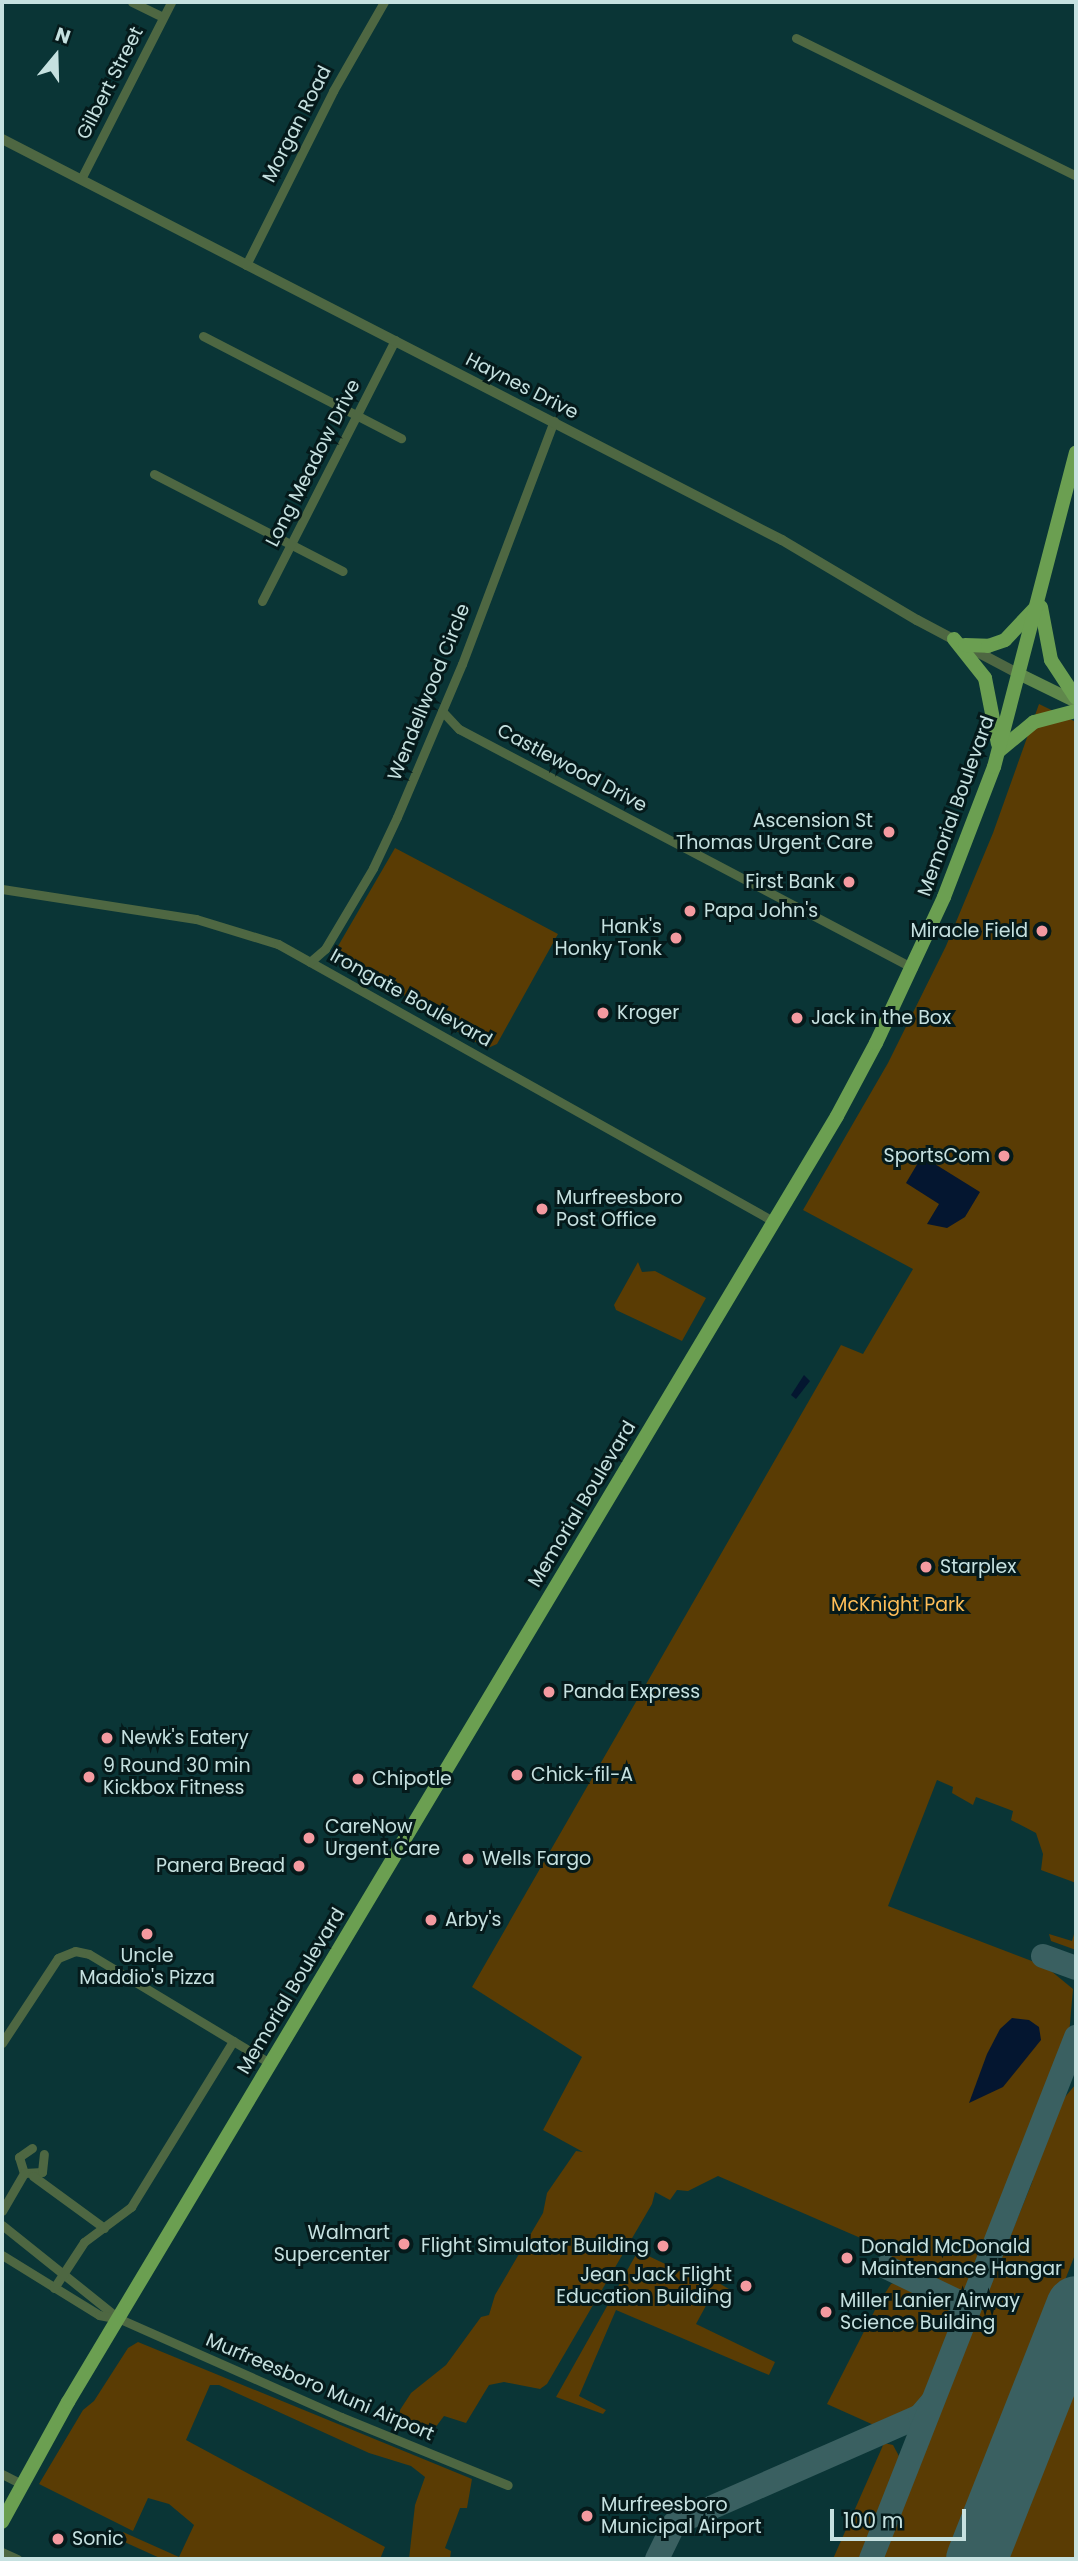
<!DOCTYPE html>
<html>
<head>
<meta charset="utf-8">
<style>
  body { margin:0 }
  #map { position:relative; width:1078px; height:2561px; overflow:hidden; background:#0a3536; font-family:Poppins,sans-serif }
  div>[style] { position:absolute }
  .green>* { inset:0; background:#5a3c04 }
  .water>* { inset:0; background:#041630 }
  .taxiway>* { height:24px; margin:-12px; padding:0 12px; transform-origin:12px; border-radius:12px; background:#3a6061 }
  .runway>* { height:61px; margin:-30.5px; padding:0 30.5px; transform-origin:30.5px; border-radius:30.5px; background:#3a6061 }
  .minor>* { height:9px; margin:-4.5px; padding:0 4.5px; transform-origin:4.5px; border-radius:4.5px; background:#4e6742 }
  .tertiary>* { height:10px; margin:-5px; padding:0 5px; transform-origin:5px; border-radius:5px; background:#4e6742 }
  .secondary>* { height:12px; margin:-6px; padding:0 6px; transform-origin:6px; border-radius:6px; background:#5f874b }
  .primary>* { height:14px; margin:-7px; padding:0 7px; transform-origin:7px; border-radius:7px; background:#6b9f51 }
  .dots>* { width:19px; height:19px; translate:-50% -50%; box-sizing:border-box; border:4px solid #051a1b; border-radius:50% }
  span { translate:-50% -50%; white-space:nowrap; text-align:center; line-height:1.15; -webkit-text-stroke:6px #051a1b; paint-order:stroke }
  .street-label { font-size:19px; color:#c6e1e0 }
  .poi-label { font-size:19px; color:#c6e1e0 }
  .right { translate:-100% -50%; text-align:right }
  .left { translate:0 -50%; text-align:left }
  .park-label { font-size:19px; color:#febe58 }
  .frame { position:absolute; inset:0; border:4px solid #c6e1e0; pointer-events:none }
  .north { position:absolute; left:21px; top:21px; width:70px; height:70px; -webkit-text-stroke:5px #051a1b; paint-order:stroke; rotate:19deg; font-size:19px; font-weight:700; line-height:28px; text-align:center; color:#c6e1e0 }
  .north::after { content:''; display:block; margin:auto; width:24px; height:32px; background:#c6e1e0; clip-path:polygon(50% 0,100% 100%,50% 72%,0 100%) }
  .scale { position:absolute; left:830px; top:2509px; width:136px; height:32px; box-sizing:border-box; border:4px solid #c6e1e0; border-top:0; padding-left:9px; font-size:21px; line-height:24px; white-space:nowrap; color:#c6e1e0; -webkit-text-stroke:5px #051a1b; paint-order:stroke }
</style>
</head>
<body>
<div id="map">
  <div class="green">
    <div style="clip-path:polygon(1039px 704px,1076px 722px,1076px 1883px,1041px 1870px,1043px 1854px,1036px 1833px,1011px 1820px,1013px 1811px,976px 1797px,973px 1805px,952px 1793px,953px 1787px,937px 1780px,888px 1906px,1045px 1966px,1073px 1989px,1069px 2035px,971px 2284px,958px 2293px,887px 2257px,879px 2246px,718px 2176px,688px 2191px,677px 2190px,670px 2200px,655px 2192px,652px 2204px,547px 2384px,540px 2389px,504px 2382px,489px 2385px,466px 2423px,444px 2416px,429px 2436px,407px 2426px,399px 2419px,400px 2410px,411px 2393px,446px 2365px,481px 2317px,489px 2315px,495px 2295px,543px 2213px,547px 2193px,576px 2151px,583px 2152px,543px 2130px,582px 2057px,472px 1987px,841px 1345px,863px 1354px,913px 1269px,803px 1210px,888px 1063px,946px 946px,993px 833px)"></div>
    <div style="clip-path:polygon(395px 848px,558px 934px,497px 1044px,488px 1048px,467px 1038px,405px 996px,342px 962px,334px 953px)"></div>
    <div style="clip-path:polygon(638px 1262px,642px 1272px,655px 1271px,706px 1298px,682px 1341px,616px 1310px,614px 1305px)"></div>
    <div style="clip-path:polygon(1076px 1927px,1076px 1950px,1051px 1941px,1049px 1934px,1072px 1941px)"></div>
    <div style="clip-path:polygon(1076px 2084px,1076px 2252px,956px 2559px,879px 2559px,1033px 2180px,1019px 2202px,1054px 2110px)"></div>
    <div style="clip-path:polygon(638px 2251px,703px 2282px,709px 2272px,718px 2277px,717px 2282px,729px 2289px,722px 2304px,709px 2300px,696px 2324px,775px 2362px,769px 2375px,616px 2310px,579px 2396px,606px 2410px,603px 2414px,556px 2397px)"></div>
    <div style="clip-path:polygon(899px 2281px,946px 2304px,956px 2315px,922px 2403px,876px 2426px,827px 2404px,878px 2304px,891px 2284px)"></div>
    <div style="clip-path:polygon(138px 2342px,472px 2479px,467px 2508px,460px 2508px,445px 2548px,451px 2551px,450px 2559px,409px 2559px,415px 2505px,425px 2477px,411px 2466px,369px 2453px,219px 2385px,210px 2385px,186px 2440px,385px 2547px,380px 2559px,162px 2559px,120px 2540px,123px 2532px,179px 2557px,194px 2525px,169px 2504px,148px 2498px,133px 2531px,39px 2484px,83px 2410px,94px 2401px,128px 2348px)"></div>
    <div style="clip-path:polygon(1076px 2364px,1076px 2559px,1000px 2559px,1062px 2401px)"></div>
    <div style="clip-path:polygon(884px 2443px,893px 2445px,900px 2458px,862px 2559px,833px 2559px)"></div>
  </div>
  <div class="water">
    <div style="clip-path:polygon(922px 1156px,980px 1192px,965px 1217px,947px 1228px,927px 1224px,939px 1204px,906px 1183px)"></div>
    <div style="clip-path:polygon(804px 1375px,810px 1381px,796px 1399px,791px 1395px)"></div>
    <div style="clip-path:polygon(1012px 2018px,1029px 2020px,1039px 2027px,1041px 2040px,1003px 2087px,969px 2103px,987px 2054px,1000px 2029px)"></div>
  </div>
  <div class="taxiway">
    <div style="left:1043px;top:1956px;width:35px;rotate:20deg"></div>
    <div style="left:886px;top:2267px;width:85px;rotate:25.7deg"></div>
    <div style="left:963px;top:2304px;width:9px;rotate:58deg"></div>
    <div style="left:657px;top:2559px;width:39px;rotate:-64deg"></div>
    <div style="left:674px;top:2524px;width:269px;rotate:-23.7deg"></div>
    <div style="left:920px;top:2416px;width:18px;rotate:-49deg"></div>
    <div style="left:871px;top:2559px;width:561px;rotate:-68.56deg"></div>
  </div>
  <div class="runway">
    <div style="left:976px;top:2559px;width:272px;rotate:-68.4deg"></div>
  </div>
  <div class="minor">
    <div style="left:132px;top:2px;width:34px;rotate:26deg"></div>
    <div style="left:796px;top:38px;width:312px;rotate:26.2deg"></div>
    <div style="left:81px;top:179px;width:199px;rotate:-63deg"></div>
    <div style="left:246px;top:265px;width:195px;rotate:-63.4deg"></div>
    <div style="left:333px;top:91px;width:103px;rotate:-60.2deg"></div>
    <div style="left:203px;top:336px;width:223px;rotate:27.3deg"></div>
    <div style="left:154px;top:474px;width:212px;rotate:27.2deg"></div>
    <div style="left:262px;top:601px;width:293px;rotate:-63deg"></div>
    <div style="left:442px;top:711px;width:25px;rotate:47deg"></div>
    <div style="left:459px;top:729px;width:513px;rotate:27.76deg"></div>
    <div style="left:2px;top:889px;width:196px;rotate:8.8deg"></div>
    <div style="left:196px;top:919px;width:86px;rotate:17deg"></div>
    <div style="left:278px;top:944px;width:567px;rotate:29.23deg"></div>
    <div style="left:310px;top:962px;width:20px;rotate:-41deg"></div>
    <div style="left:325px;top:949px;width:94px;rotate:-59.3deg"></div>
    <div style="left:373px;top:868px;width:56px;rotate:-64.8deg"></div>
    <div style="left:397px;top:817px;width:166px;rotate:-67deg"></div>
    <div style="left:462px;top:664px;width:260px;rotate:-69.3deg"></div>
    <div style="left:2px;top:2043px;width:102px;rotate:-56.6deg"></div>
    <div style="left:58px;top:1958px;width:18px;rotate:-22deg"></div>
    <div style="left:75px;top:1951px;width:14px;rotate:12deg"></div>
    <div style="left:89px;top:1954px;width:211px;rotate:31.1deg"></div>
    <div style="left:32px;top:2148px;width:16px;rotate:145deg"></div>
    <div style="left:19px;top:2157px;width:17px;rotate:73deg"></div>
    <div style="left:24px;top:2173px;width:18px;rotate:-3deg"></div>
    <div style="left:42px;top:2172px;width:18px;rotate:-84deg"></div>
    <div style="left:33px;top:2176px;width:88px;rotate:36.2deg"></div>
    <div style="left:2px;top:2211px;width:44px;rotate:-59.9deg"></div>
    <div style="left:2px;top:2225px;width:149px;rotate:38.7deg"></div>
    <div style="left:2px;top:2255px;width:114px;rotate:31.7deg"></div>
    <div style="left:99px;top:2315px;width:21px;rotate:11deg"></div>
    <div style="left:120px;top:2319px;width:242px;rotate:23.9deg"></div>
    <div style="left:341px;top:2417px;width:180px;rotate:22.2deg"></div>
    <div style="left:54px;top:2288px;width:55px;rotate:-56.9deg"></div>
    <div style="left:84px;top:2242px;width:59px;rotate:-36.7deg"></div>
    <div style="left:131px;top:2207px;width:195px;rotate:-58.4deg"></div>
    <div style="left:2px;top:2474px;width:22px;rotate:27deg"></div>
    <div style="left:2px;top:2552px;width:17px;rotate:25deg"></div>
  </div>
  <div class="tertiary">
    <div style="left:2px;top:139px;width:877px;rotate:27.21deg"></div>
    <div style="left:782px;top:540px;width:157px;rotate:30.7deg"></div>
    <div style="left:917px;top:620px;width:118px;rotate:27.9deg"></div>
  </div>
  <div class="secondary">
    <div style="left:1021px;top:675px;width:61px;rotate:26.1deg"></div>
  </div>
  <div class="primary">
    <div style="left:1041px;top:607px;width:54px;rotate:79.3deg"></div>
    <div style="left:1051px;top:660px;width:45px;rotate:56.7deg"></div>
    <div style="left:954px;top:639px;width:50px;rotate:51.5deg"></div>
    <div style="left:985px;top:678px;width:67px;rotate:78.9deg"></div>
    <div style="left:965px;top:645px;width:23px;rotate:2deg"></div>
    <div style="left:988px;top:646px;width:18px;rotate:-19deg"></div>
    <div style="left:1005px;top:640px;width:47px;rotate:-46.7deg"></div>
    <div style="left:1000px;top:750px;width:44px;rotate:-39.5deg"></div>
    <div style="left:1034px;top:722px;width:43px;rotate:-14.7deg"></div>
    <div style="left:2px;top:2522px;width:137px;rotate:-61.2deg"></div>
    <div style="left:68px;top:2402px;width:1498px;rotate:-59.12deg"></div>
    <div style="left:837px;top:1116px;width:83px;rotate:-61.9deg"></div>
    <div style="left:876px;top:1043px;width:161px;rotate:-65deg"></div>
    <div style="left:944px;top:897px;width:139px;rotate:-69deg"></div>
    <div style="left:994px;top:767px;width:325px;rotate:-75.4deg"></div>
  </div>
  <div class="dots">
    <div style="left:889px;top:832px;background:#f49aa0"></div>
    <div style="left:849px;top:882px;background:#f49aa0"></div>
    <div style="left:690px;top:911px;background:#f49aa0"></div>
    <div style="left:1042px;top:931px;background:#f49aa0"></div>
    <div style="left:676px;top:938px;background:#f49aa0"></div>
    <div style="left:603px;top:1013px;background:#f49aa0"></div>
    <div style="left:797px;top:1018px;background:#f49aa0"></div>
    <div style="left:1004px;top:1156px;background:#f49aa0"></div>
    <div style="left:542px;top:1209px;background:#f49aa0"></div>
    <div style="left:926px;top:1567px;background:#f49aa0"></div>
    <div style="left:549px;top:1692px;background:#f49aa0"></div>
    <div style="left:107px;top:1738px;background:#f49aa0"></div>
    <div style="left:517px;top:1775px;background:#f49aa0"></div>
    <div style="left:89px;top:1777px;background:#f49aa0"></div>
    <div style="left:358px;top:1779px;background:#f49aa0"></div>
    <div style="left:309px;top:1838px;background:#f49aa0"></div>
    <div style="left:468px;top:1859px;background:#f49aa0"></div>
    <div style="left:299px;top:1866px;background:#f49aa0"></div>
    <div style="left:431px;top:1920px;background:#f49aa0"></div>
    <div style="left:147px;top:1934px;background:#f49aa0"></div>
    <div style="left:404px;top:2244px;background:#f49aa0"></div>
    <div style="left:663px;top:2246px;background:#f49aa0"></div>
    <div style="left:847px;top:2258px;background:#f49aa0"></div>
    <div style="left:746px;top:2286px;background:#f49aa0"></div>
    <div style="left:826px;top:2312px;background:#f49aa0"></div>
    <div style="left:587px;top:2516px;background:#f49aa0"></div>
    <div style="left:58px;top:2539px;background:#f49aa0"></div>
  </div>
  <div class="street-label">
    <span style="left:110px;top:83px;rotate:-63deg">Gilbert Street</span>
    <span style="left:297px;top:124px;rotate:-63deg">Morgan Road</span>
    <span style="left:522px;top:386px;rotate:27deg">Haynes Drive</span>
    <span style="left:313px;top:463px;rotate:-63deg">Long Meadow Drive</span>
    <span style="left:429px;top:692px;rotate:-68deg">Wendellwood Circle</span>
    <span style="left:572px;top:768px;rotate:28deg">Castlewood Drive</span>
    <span style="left:956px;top:806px;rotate:-70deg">Memorial Boulevard</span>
    <span style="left:411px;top:998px;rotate:29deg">Irongate Boulevard</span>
    <span style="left:582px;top:1504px;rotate:-59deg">Memorial Boulevard</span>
    <span style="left:291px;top:1991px;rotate:-59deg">Memorial Boulevard</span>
    <span style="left:320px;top:2387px;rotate:23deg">Murfreesboro Muni Airport</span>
  </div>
  <div class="poi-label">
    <span class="right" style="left:873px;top:832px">Ascension St<br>Thomas Urgent Care</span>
    <span class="right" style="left:835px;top:882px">First Bank</span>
    <span class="left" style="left:704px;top:911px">Papa John's</span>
    <span class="right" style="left:662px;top:938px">Hank's<br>Honky Tonk</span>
    <span class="right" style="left:1028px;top:931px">Miracle Field</span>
    <span class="left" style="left:617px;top:1013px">Kroger</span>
    <span class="left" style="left:811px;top:1018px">Jack in the Box</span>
    <span class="right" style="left:990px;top:1156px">SportsCom</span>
    <span class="left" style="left:556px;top:1209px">Murfreesboro<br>Post Office</span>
    <span class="left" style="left:940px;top:1567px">Starplex</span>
    <span class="left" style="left:563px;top:1692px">Panda Express</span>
    <span class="left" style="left:121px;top:1738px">Newk's Eatery</span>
    <span class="left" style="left:103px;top:1777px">9 Round 30 min<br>Kickbox Fitness</span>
    <span class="left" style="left:531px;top:1775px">Chick-fil-A</span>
    <span class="left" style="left:372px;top:1779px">Chipotle</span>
    <span class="left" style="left:325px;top:1838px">CareNow<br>Urgent Care</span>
    <span class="left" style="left:482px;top:1859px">Wells Fargo</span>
    <span class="right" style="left:285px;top:1866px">Panera Bread</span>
    <span class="left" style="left:445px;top:1920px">Arby's</span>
    <span style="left:147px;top:1967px">Uncle<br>Maddio's Pizza</span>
    <span class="right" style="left:390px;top:2244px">Walmart<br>Supercenter</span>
    <span class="right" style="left:649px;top:2246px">Flight Simulator Building</span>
    <span class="left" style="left:861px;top:2258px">Donald McDonald<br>Maintenance Hangar</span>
    <span class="right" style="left:732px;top:2286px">Jean Jack Flight<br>Education Building</span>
    <span class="left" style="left:840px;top:2312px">Miller Lanier Airway<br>Science Building</span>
    <span class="left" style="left:601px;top:2516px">Murfreesboro<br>Municipal Airport</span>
    <span class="left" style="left:72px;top:2539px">Sonic</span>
  </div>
  <div class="park-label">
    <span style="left:898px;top:1605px">McKnight Park</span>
  </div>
  <div class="frame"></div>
  <div class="north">N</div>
  <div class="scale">100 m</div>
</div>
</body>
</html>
